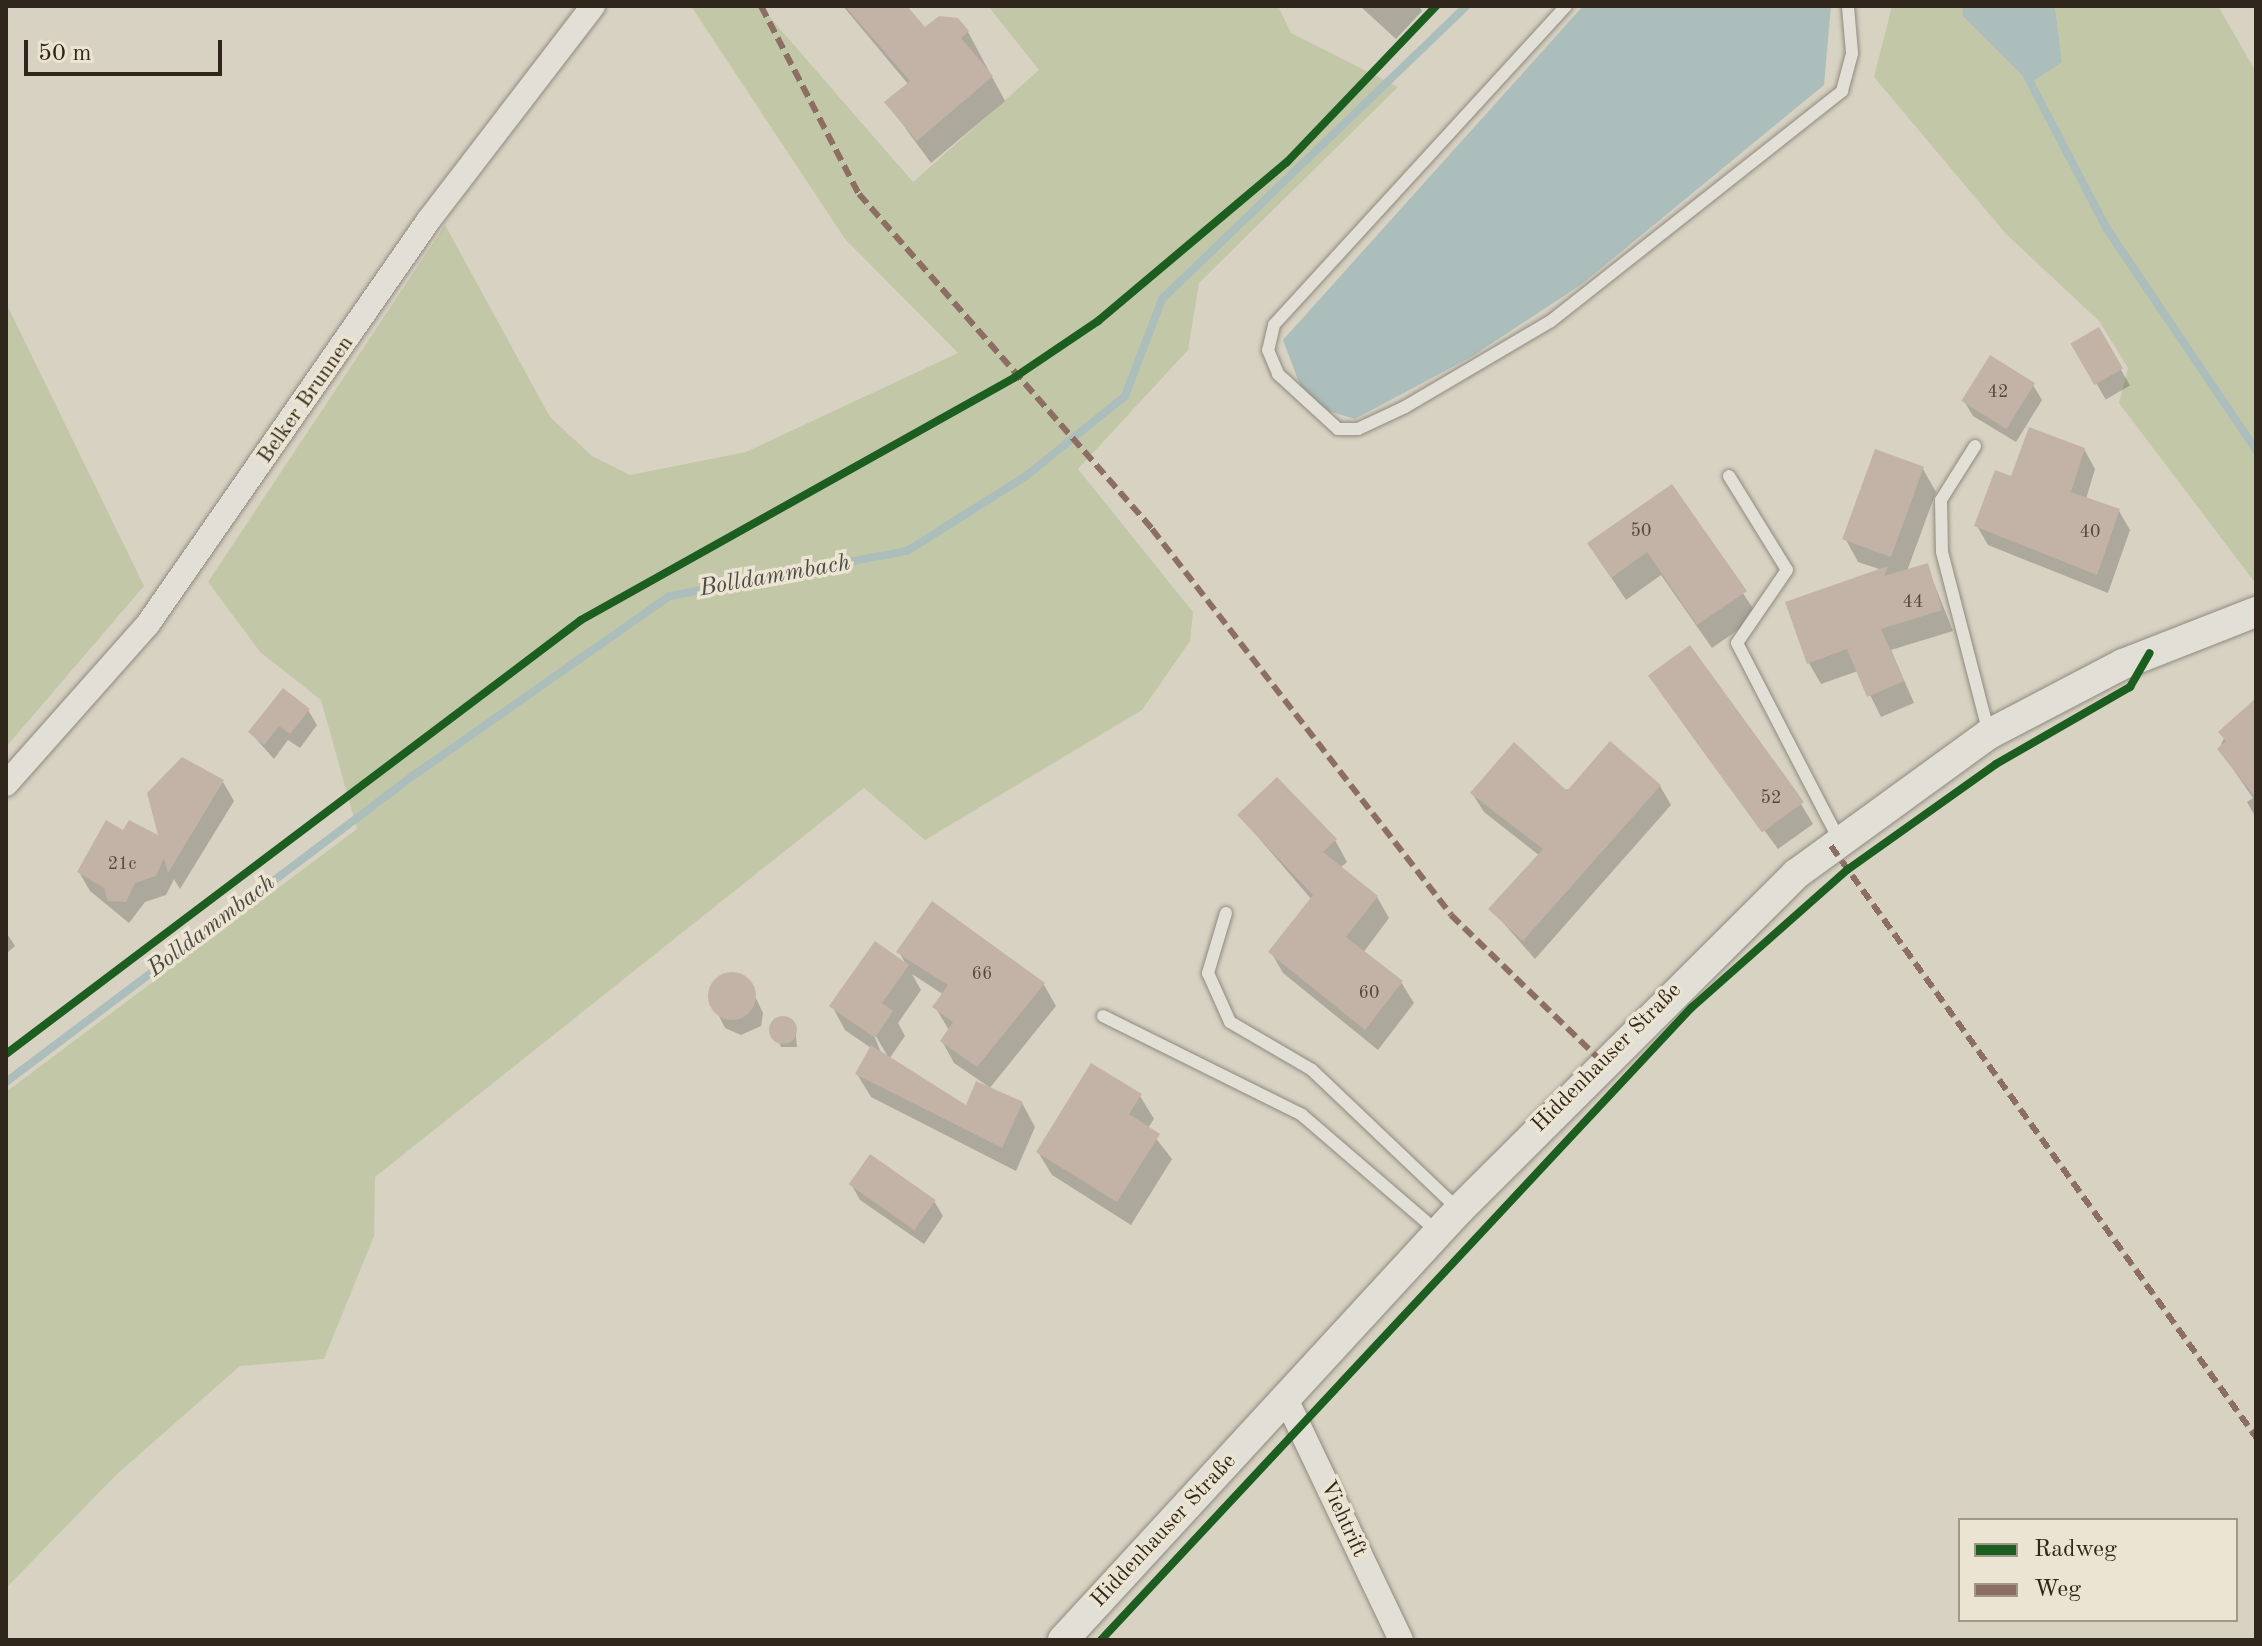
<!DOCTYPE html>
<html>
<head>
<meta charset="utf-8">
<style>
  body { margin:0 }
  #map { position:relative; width:2262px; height:1646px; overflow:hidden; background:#d8d2c2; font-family:"Old Standard TT",serif }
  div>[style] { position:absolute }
  .green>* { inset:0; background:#c2c7a7 }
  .water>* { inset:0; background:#acbebc }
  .shadow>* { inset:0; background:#0003; transform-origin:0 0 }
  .stream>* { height:8px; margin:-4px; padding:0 4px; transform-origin:4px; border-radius:4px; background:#acbebc }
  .building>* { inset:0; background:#c3b3a6; transform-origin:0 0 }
  .round { border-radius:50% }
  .roads { filter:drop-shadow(0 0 2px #8f8a80) drop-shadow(0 0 2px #8f8a80) }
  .service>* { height:12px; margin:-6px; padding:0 6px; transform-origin:6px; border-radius:6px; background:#e2dfd6 }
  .minor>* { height:24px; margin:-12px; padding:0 12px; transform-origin:12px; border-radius:12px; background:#e2dfd6 }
  .tertiary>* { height:30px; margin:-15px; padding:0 15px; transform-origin:15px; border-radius:15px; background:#e2dfd6 }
  .quiet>* { height:6px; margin-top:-3px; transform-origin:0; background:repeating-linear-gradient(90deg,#8d6e63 0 12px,transparent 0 18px) }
  .cycleway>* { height:8px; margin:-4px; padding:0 4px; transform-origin:4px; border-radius:4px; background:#1b5e20 }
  span { translate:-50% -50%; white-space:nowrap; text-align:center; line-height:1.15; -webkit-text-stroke:7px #ece4d2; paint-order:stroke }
  .number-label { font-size:18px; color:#55493e }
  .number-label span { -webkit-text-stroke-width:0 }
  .street-label { font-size:22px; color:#30261b }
  .water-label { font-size:24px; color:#4a4a43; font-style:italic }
  .frame { position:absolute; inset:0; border:8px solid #30261b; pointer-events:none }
  .legend { position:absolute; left:1958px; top:1518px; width:280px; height:104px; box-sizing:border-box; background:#ece4d2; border:2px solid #a19889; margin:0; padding:10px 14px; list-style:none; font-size:24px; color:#30261b }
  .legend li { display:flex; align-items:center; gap:16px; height:40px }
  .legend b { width:40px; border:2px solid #a19889 }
  .scale { position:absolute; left:24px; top:40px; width:198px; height:36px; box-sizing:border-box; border:4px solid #30261b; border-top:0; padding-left:10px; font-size:24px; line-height:28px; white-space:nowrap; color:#30261b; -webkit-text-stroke:6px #ece4d2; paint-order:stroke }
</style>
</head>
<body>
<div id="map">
  <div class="green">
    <div style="clip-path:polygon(691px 6px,760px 6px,913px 182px,1039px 70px,988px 6px,1278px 6px,1291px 33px,1398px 87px,1199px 283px,1188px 350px,1078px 469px,1193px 612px,1190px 641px,1142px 710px,925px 840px,864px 788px,375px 1177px,374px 1236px,324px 1359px,240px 1366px,116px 1475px,6px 1588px,6px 1092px,357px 829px,321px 700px,260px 652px,208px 582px,445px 225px,550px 417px,592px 456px,630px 475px,746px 452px,958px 353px,845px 239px)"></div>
    <div style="clip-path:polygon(1892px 6px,1962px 6px,1964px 16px,2062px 61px,2055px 6px,2218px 6px,2256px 72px,2256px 584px,2119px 403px,2128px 368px,2099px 321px,2006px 234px,1874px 77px)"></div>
    <div style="clip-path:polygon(6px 303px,144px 586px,6px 747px)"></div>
  </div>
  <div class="water">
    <div style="clip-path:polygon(1583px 6px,1831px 6px,1824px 85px,1582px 284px,1471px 357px,1355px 419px,1328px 411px,1303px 393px,1283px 340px)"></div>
    <div style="clip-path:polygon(1962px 6px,2055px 6px,2062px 62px,2030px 83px,1963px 16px)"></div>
  </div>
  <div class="shadow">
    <div style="clip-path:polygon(843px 6px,904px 6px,925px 30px,968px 32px,1005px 101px,931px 163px,887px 103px,908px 84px)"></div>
    <div style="clip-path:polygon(1360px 6px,1419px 6px,1422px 11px,1396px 39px)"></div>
    <div style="left:2098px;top:330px;width:64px;height:28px;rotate:60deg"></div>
    <div style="clip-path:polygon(2033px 385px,2042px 400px,2016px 442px,1973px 416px,1964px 401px)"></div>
    <div style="clip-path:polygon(2084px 449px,2095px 469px,2086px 499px,2119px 511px,2130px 530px,2108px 593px,1988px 545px,1977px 526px,2012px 479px)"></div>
    <div style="clip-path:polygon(1923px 469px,1936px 492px,1907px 571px,1927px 566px,1953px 631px,1891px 650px,1914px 703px,1881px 717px,1858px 671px,1821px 684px,1809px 663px,1882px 570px,1858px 562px,1845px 538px)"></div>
    <div style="clip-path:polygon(1672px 486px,1758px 616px,1712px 648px,1661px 575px,1626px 600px,1589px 544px)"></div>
    <div style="clip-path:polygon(1651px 676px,1801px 804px,1813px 824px,1778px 849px)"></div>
    <div style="clip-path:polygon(2256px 703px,2256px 818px,2247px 802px,2253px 798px,2219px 749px,2233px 719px)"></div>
    <div style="clip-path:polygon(308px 710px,317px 725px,300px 748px,288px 740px,274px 759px,250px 732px)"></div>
    <div style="clip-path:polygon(223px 782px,234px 801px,180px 889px,174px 879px,166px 895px,145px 902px,129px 923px,90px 891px,79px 872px,124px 833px,161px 839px)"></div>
    <div style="clip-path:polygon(1660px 786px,1671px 805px,1535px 959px,1491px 909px,1540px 856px,1484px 812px,1472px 793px)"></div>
    <div style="clip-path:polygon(1239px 815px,1335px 840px,1347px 862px,1340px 868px,1377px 897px,1389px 918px,1363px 953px,1401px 982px,1414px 1003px,1378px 1050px,1283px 973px,1271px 952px,1312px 900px)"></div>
    <div style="clip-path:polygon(evenodd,932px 904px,1044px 985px,1056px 1006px,989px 1089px,1022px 1103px,1035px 1127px,1016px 1171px,871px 1097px,857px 1074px,871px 1048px,845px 1030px,832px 1006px,907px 966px,899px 952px,932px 904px,912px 974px,944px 995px,935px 1007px,949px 1030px,942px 1041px,954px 1063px,989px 1087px,967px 1108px,889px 1059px,905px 1036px,898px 1023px,921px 990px,912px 974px,932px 904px,871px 1028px,887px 1055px,882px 1055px,871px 1028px)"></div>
    <div style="clip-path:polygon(6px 932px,15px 946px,6px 954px)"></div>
    <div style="clip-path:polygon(732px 973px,747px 980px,763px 1013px,761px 1026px,741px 1035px,725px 1028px,709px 996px,716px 980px)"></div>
    <div style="clip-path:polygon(771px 1022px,795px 1025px,797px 1047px,781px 1047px)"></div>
    <div style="clip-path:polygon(1140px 1096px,1154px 1119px,1148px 1128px,1172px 1159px,1131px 1225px,1052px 1175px,1038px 1152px)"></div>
    <div style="clip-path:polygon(851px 1184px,934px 1201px,943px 1216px,924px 1244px,860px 1200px)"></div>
  </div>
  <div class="stream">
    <div style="left:2027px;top:76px;width:173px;rotate:62.4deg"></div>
    <div style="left:2107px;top:229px;width:267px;rotate:56deg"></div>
    <div style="left:6px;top:1082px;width:511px;rotate:-36.96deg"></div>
    <div style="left:414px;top:775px;width:312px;rotate:-35deg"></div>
    <div style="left:670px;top:596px;width:241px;rotate:-10.8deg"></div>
    <div style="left:907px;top:551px;width:141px;rotate:-32.2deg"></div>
    <div style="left:1026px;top:476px;width:127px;rotate:-38.9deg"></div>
    <div style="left:1125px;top:396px;width:104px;rotate:-69.1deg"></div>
    <div style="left:1162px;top:299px;width:423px;rotate:-43.9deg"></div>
  </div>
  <div class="building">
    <div style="clip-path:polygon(845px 6px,907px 6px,925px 27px,939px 16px,958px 18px,969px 31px,961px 38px,993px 76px,917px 141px,884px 102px,910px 81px)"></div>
    <div style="left:2099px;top:327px;width:48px;height:33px;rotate:60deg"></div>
    <div style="left:1990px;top:355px;width:53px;height:54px;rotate:32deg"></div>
    <div style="clip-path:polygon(2029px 427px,2085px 448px,2071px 492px,2120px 509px,2097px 575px,1974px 526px,1995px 470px,2011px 476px)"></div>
    <div style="left:1875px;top:449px;width:52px;height:96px;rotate:20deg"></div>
    <div style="clip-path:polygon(1672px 484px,1747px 591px,1697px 625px,1647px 552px,1611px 578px,1587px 543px)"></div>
    <div style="clip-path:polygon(1928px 563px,1942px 610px,1881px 629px,1904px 681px,1867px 697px,1847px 649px,1807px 664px,1785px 602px,1888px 566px,1884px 576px)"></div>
    <div style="left:1690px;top:645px;width:194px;height:52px;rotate:54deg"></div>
    <div style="clip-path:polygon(283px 688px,310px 709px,290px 734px,279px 726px,264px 745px,248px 732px)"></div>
    <div style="clip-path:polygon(2256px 698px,2256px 798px,2217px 749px,2226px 741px,2218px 732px)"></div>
    <div style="clip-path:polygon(1610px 741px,1661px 785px,1523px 941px,1488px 909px,1543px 849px,1470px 793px,1514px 742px,1567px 791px)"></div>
    <div style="clip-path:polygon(182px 757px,224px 780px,168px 873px,164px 858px,156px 876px,135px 883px,126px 902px,108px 901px,104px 888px,77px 872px,106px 820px,123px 830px,129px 820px,158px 835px,147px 793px)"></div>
    <div style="clip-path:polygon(1277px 777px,1337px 839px,1323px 852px,1378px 896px,1346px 937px,1403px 981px,1365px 1030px,1268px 952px,1313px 895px,1237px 815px)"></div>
    <div style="clip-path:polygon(932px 901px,1045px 983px,977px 1067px,940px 1041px,953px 1022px,932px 1007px,948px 985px,896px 952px)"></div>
    <div style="clip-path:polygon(875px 941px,909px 965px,882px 1003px,893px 1011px,875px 1038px,829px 1006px)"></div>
    <div class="round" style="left:708px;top:972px;width:48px;height:48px"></div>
    <div class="round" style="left:769px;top:1016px;width:28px;height:28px"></div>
    <div style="clip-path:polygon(871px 1045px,966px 1105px,976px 1081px,1023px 1102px,1002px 1148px,855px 1074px)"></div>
    <div style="clip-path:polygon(1091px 1063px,1142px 1094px,1129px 1114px,1160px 1134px,1117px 1202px,1036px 1152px)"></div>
    <div style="left:870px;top:1154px;width:80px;height:37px;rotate:35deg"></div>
  </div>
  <div class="roads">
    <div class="service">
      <div style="left:1566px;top:6px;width:432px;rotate:132.5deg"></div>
      <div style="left:1274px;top:325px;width:26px;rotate:103deg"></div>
      <div style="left:1268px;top:350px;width:26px;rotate:67deg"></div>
      <div style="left:1278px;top:374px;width:81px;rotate:42.5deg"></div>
      <div style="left:1338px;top:429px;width:20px"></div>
      <div style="left:1358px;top:429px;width:52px;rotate:-25.1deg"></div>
      <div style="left:1405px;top:407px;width:169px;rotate:-30.5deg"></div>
      <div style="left:1551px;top:321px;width:371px;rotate:-38.3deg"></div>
      <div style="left:1842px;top:91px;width:39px;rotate:-75deg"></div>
      <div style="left:1852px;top:53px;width:47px;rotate:-94.9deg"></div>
      <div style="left:1975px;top:446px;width:64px;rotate:122.2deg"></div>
      <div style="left:1941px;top:500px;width:52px;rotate:88.9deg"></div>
      <div style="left:1942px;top:552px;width:188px;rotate:75.5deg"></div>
      <div style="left:1729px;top:476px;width:110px;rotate:58.3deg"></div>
      <div style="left:1787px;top:570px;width:88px;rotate:124.4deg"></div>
      <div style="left:1737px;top:643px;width:222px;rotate:62.6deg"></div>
      <div style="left:1226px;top:913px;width:63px;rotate:106.7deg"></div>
      <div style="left:1208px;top:973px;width:54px;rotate:65.8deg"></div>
      <div style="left:1230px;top:1022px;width:95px;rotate:30.3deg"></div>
      <div style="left:1312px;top:1070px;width:203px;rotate:43.6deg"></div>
      <div style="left:1103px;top:1016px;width:222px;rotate:26.4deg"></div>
      <div style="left:1302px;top:1115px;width:179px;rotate:40.7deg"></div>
    </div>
    <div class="minor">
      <div style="left:6px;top:784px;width:214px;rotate:-48.4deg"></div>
      <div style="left:148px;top:624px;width:491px;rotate:-55.2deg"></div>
      <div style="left:428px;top:221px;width:271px;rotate:-52.5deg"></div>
      <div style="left:1286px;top:1399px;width:267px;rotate:64.5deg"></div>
    </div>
    <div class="tertiary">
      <div style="left:1063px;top:1640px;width:585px;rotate:-47.36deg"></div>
      <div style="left:1459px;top:1210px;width:476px;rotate:-44.9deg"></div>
      <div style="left:1796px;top:874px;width:238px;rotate:-36deg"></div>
      <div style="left:1989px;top:734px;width:151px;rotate:-27.6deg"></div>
      <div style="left:2123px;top:664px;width:143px;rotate:-21.4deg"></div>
    </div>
  </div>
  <div class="quiet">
    <div style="left:761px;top:6px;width:212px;rotate:62.5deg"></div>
    <div style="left:859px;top:194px;width:445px;rotate:48.8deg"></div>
    <div style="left:1152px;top:529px;width:488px;rotate:52.2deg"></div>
    <div style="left:1451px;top:915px;width:209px;rotate:44.2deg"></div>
    <div style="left:1831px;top:846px;width:728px;rotate:54.28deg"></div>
  </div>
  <div class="cycleway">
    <div style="left:6px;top:1054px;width:720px;rotate:-37.04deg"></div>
    <div style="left:581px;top:620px;width:497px;rotate:-29.2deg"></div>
    <div style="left:1015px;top:377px;width:100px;rotate:-34deg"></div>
    <div style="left:1098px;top:321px;width:247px;rotate:-40.1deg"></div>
    <div style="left:1287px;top:162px;width:216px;rotate:-46.3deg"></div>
    <div style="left:1101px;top:1640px;width:865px;rotate:-46.97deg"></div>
    <div style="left:1691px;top:1008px;width:208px;rotate:-41.5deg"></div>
    <div style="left:1847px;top:870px;width:183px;rotate:-35.4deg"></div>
    <div style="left:1996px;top:764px;width:155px;rotate:-29.9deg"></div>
    <div style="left:2130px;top:687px;width:39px;rotate:-60deg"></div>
  </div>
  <div class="number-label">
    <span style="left:1998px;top:392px">42</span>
    <span style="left:1641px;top:531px">50</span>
    <span style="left:2090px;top:532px">40</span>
    <span style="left:1913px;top:602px">44</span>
    <span style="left:1771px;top:798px">52</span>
    <span style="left:122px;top:864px">21c</span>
    <span style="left:982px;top:974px">66</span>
    <span style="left:1369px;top:993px">60</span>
  </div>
  <div class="street-label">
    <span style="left:306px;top:400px;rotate:-55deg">Belker Brunnen</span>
    <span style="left:1607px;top:1058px;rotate:-45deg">Hiddenhauser Straße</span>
    <span style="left:1343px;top:1519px;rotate:65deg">Viehtrift</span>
    <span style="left:1164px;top:1531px;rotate:-47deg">Hiddenhauser Straße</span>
  </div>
  <div class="water-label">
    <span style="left:775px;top:577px;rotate:-10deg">Bolldammbach</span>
    <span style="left:212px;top:927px;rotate:-37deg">Bolldammbach</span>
  </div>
  <div class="frame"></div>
  <ul class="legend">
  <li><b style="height:10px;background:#1b5e20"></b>Radweg</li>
  <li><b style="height:10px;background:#8d6e63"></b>Weg</li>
  </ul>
  <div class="scale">50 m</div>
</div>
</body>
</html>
